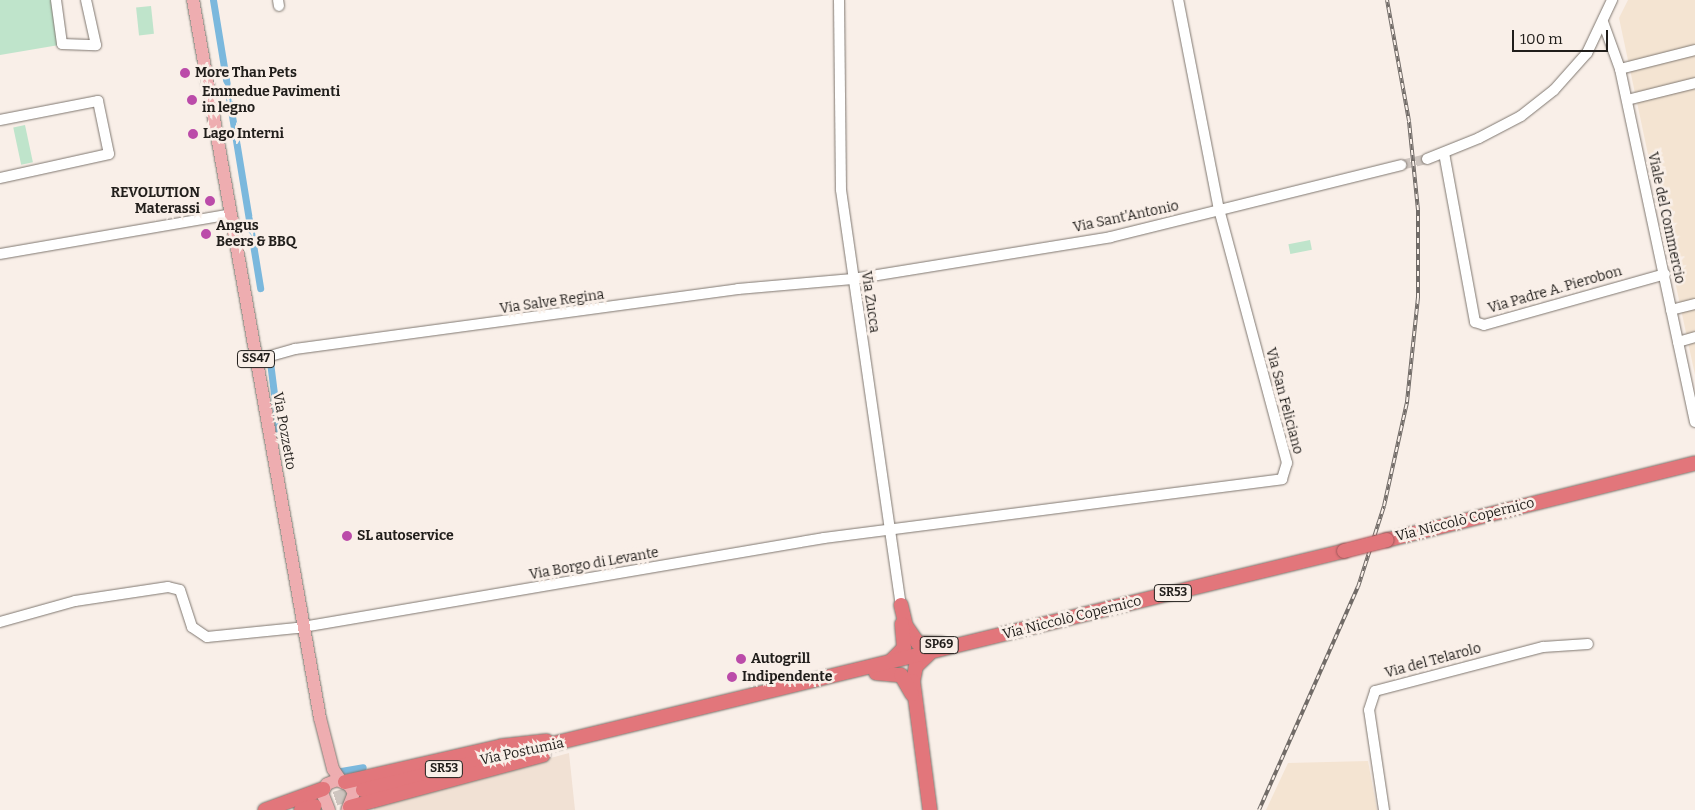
<!DOCTYPE html>
<html>
<head>
<meta charset="utf-8">
<style>
  body { margin:0 }
  #map { position:relative; width:1695px; height:810px; overflow:hidden; background:#f9efe8; font-family:Bitter,serif }
  div>[style] { position:absolute }
  .built>* { inset:0; background:#f1e1d4 }
  .industrial>* { inset:0; background:#f4e4d2 }
  .green>* { inset:0; background:#bfe4cb; transform-origin:0 0 }
  .canal>* { height:7px; margin:-3.5px; padding:0 3.5px; transform-origin:3.5px; border-radius:3.5px; background:#7bb8dd }
  .minor-tunnel>* { height:10px; margin-top:-5px; transform-origin:0; background:repeating-linear-gradient(90deg,#cec5bf 0 10px,transparent 0 15px) }
  .highway-tunnel>* { height:14px; margin-top:-7px; transform-origin:0; background:repeating-linear-gradient(90deg,#cec5bf 0 14px,transparent 0 21px) }
  .roads { filter:drop-shadow(0 0 1px #7f7770) drop-shadow(0 0 1px #7f7770) }
  .minor>* { height:10px; margin:-5px; padding:0 5px; transform-origin:5px; border-radius:5px; background:#fff }
  .major>* { height:12px; margin:-6px; padding:0 6px; transform-origin:6px; border-radius:6px; background:#eeadb0 }
  .highway>* { height:14px; margin:-7px; padding:0 7px; transform-origin:7px; border-radius:7px; background:#e2767b }
  .rail>* { height:4px; margin-top:-2px; transform-origin:0; background:repeating-linear-gradient(90deg,#f9efe8 0 5.5px,#716b67 0 11px); box-sizing:border-box; border-block:1px solid #716b67 }
  .bridges { filter:drop-shadow(0 0 1px #9e5759) drop-shadow(0 0 1px #9e5759) }
  .highway-bridge>* { height:14px; margin:-7px; padding:0 7px; transform-origin:7px; border-radius:7px; background:#e2767b }
  .dots>* { width:14px; height:14px; translate:-50% -50%; box-sizing:border-box; border:2px solid #f9efe8; border-radius:50% }
  span { translate:-50% -50%; white-space:nowrap; text-align:center; line-height:1.15; -webkit-text-stroke:5px #f9efe8; paint-order:stroke }
  .shield-label span { padding:1px 4px; background:#f9efe8; border:1px solid; border-radius:4px; -webkit-text-stroke-width:0 }
  .shield-label { font-size:12px; color:#211e1b; font-weight:700 }
  .poi-label { font-size:14px; color:#211e1b; font-weight:700 }
  .left { translate:0 -50%; text-align:left }
  .right { translate:-100% -50%; text-align:right }
  .street-label { font-size:14px; color:#211e1b }
  .scale { position:absolute; left:1512px; top:30px; width:96px; height:22px; box-sizing:border-box; border:2px solid #211e1b; border-top:0; padding-left:6px; font-size:15px; line-height:18px; white-space:nowrap; color:#211e1b; -webkit-text-stroke:4px #f9efe8; paint-order:stroke }
</style>
</head>
<body>
<div id="map">
  <div class="built">
    <div style="clip-path:polygon(569px 753px,575px 810px,374px 810px,374px 806px)"></div>
  </div>
  <div class="industrial">
    <div style="clip-path:polygon(1628px 0,1695px 0,1695px 375px,1619px 18px)"></div>
    <div style="clip-path:polygon(1368px 761px,1377px 810px,1266px 810px,1288px 763px)"></div>
  </div>
  <div class="green">
    <div style="clip-path:polygon(0 0,52px 0,59px 45px,0 55px)"></div>
    <div style="left:151px;top:6px;width:28px;height:15px;rotate:84deg"></div>
    <div style="left:25px;top:125px;width:38px;height:12px;rotate:78deg"></div>
    <div style="left:1310px;top:240px;width:10px;height:22px;rotate:79deg"></div>
  </div>
  <div class="canal">
    <div style="left:213px;top:0;width:292px;rotate:80.7deg"></div>
    <div style="left:270px;top:362px;width:72px;rotate:82.8deg"></div>
    <div style="left:341px;top:771px;width:22px;rotate:-10deg"></div>
  </div>
  <div class="minor-tunnel">
    <div style="left:1401px;top:165px;width:27px;rotate:-13deg"></div>
  </div>
  <div class="highway-tunnel">
    <div style="left:315px;top:805px;width:50px;rotate:-17.4deg"></div>
  </div>
  <div class="roads">
    <div class="minor">
      <div style="left:56px;top:0;width:44px;rotate:82.2deg"></div>
      <div style="left:62px;top:44px;width:34px;rotate:2deg"></div>
      <div style="left:96px;top:45px;width:46px;rotate:-102.5deg"></div>
      <div style="left:278px;top:0;width:6px;rotate:81deg"></div>
      <div style="left:839px;top:0;width:190px;rotate:89.4deg"></div>
      <div style="left:841px;top:190px;width:419px;rotate:81.8deg"></div>
      <div style="left:1603px;top:22px;width:50px;rotate:70.1deg"></div>
      <div style="left:1620px;top:69px;width:361px;rotate:78deg"></div>
      <div style="left:1620px;top:69px;width:77px;rotate:-14.2deg"></div>
      <div style="left:1627px;top:100px;width:70px;rotate:-14deg"></div>
      <div style="left:0;top:120px;width:100px;rotate:-11deg"></div>
      <div style="left:98px;top:101px;width:54px;rotate:78.3deg"></div>
      <div style="left:109px;top:154px;width:112px;rotate:167.6deg"></div>
      <div style="left:1444px;top:153px;width:172px;rotate:79.6deg"></div>
      <div style="left:1475px;top:322px;width:9px;rotate:18deg"></div>
      <div style="left:1484px;top:325px;width:188px;rotate:-15.7deg"></div>
      <div style="left:1427px;top:159px;width:56px;rotate:-22deg"></div>
      <div style="left:1479px;top:138px;width:47px;rotate:-27.6deg"></div>
      <div style="left:1521px;top:116px;width:42px;rotate:-38.2deg"></div>
      <div style="left:1554px;top:90px;width:50px;rotate:-48.3deg"></div>
      <div style="left:1587px;top:53px;width:59px;rotate:-64.7deg"></div>
      <div style="left:0;top:254px;width:234px;rotate:-9.8deg"></div>
      <div style="left:1671px;top:310px;width:25px;rotate:-14deg"></div>
      <div style="left:1678px;top:342px;width:18px;rotate:-16deg"></div>
      <div style="left:256px;top:360px;width:41px;rotate:-15.8deg"></div>
      <div style="left:295px;top:349px;width:447px;rotate:-7.7deg"></div>
      <div style="left:738px;top:289px;width:115px;rotate:-5deg"></div>
      <div style="left:853px;top:279px;width:261px;rotate:-9.2deg"></div>
      <div style="left:1111px;top:237px;width:299px;rotate:-13.9deg"></div>
      <div style="left:0;top:622px;width:78px;rotate:-15.6deg"></div>
      <div style="left:75px;top:601px;width:94px;rotate:-8.6deg"></div>
      <div style="left:168px;top:587px;width:12px;rotate:14deg"></div>
      <div style="left:180px;top:590px;width:39px;rotate:72deg"></div>
      <div style="left:192px;top:627px;width:18px;rotate:34deg"></div>
      <div style="left:207px;top:637px;width:90px;rotate:-5.7deg"></div>
      <div style="left:297px;top:628px;width:535px;rotate:-9.69deg"></div>
      <div style="left:824px;top:538px;width:462px;rotate:-7.3deg"></div>
      <div style="left:1282px;top:479px;width:17px;rotate:-73deg"></div>
      <div style="left:1287px;top:463px;width:262px;rotate:-105deg"></div>
      <div style="left:1219px;top:210px;width:214px;rotate:-101deg"></div>
      <div style="left:1384px;top:810px;width:101px;rotate:-98.5deg"></div>
      <div style="left:1369px;top:710px;width:20px;rotate:-72deg"></div>
      <div style="left:1375px;top:691px;width:174px;rotate:-14.7deg"></div>
      <div style="left:1543px;top:647px;width:45px;rotate:-3.8deg"></div>
    </div>
    <div class="major">
      <div style="left:193px;top:0;width:729px;rotate:79.97deg"></div>
      <div style="left:320px;top:718px;width:53px;rotate:75.7deg"></div>
      <div style="left:333px;top:769px;width:14px;rotate:56deg"></div>
      <div style="left:329px;top:810px;width:18px;rotate:-112deg"></div>
      <div style="left:322px;top:793px;width:10px;rotate:-61deg"></div>
      <div style="left:327px;top:784px;width:11px;rotate:-22deg"></div>
      <div style="left:337px;top:780px;width:13px;rotate:23deg"></div>
      <div style="left:349px;top:785px;width:9px;rotate:58deg"></div>
      <div style="left:354px;top:793px;width:18px;rotate:112deg"></div>
    </div>
    <div class="highway">
      <div style="left:1387px;top:540px;width:317px;rotate:-14deg"></div>
      <div style="left:901px;top:605px;width:22px;rotate:77deg"></div>
      <div style="left:906px;top:626px;width:21px;rotate:55deg"></div>
      <div style="left:918px;top:643px;width:24px;rotate:2deg"></div>
      <div style="left:929px;top:654px;width:18px;rotate:137deg"></div>
      <div style="left:916px;top:666px;width:15px;rotate:101deg"></div>
      <div style="left:913px;top:681px;width:130px;rotate:82.5deg"></div>
      <div style="left:891px;top:661px;width:18px;rotate:-45deg"></div>
      <div style="left:904px;top:648px;width:24px;rotate:-95deg"></div>
      <div style="left:876px;top:673px;width:25px;rotate:5deg"></div>
      <div style="left:901px;top:675px;width:22px;rotate:60deg"></div>
      <div style="left:345px;top:782px;width:161px;rotate:-12.9deg"></div>
      <div style="left:502px;top:746px;width:45px;rotate:-6.3deg"></div>
      <div style="left:363px;top:790px;width:1010px;rotate:-13.69deg"></div>
      <div style="left:350px;top:807px;width:200px;rotate:-15.1deg"></div>
      <div style="left:265px;top:810px;width:62px;rotate:-19.9deg"></div>
      <div style="left:301px;top:810px;width:14px;rotate:-17deg"></div>
    </div>
  </div>
  <div class="rail">
    <div style="left:1259px;top:810px;width:244px;rotate:-66.1deg"></div>
    <div style="left:1358px;top:587px;width:85px;rotate:-72.2deg"></div>
    <div style="left:1384px;top:506px;width:107px;rotate:-77.5deg"></div>
    <div style="left:1407px;top:402px;width:105px;rotate:-84deg"></div>
    <div style="left:1418px;top:298px;width:88px;rotate:-90deg"></div>
    <div style="left:1418px;top:210px;width:89px;rotate:-95.8deg"></div>
    <div style="left:1409px;top:121px;width:123px;rotate:-100.3deg"></div>
  </div>
  <div class="bridges">
    <div class="highway-bridge">
      <div style="left:1344px;top:551px;width:44px;rotate:-14.3deg"></div>
    </div>
  </div>
  <div class="dots">
    <div style="left:185px;top:73px;background:#bb4ba9"></div>
    <div style="left:192px;top:100px;background:#bb4ba9"></div>
    <div style="left:193px;top:134px;background:#bb4ba9"></div>
    <div style="left:210px;top:201px;background:#bb4ba9"></div>
    <div style="left:206px;top:234px;background:#bb4ba9"></div>
    <div style="left:347px;top:536px;background:#bb4ba9"></div>
    <div style="left:741px;top:659px;background:#bb4ba9"></div>
    <div style="left:732px;top:677px;background:#bb4ba9"></div>
  </div>
  <div class="shield-label">
    <span style="left:256px;top:359px">SS47</span>
    <span style="left:1173px;top:593px">SR53</span>
    <span style="left:939px;top:645px">SP69</span>
    <span style="left:444px;top:769px">SR53</span>
  </div>
  <div class="poi-label">
    <span class="left" style="left:195px;top:73px">More Than Pets</span>
    <span class="left" style="left:202px;top:100px">Emmedue Pavimenti<br>in legno</span>
    <span class="left" style="left:203px;top:134px">Lago Interni</span>
    <span class="right" style="left:200px;top:201px">REVOLUTION<br>Materassi</span>
    <span class="left" style="left:216px;top:234px">Angus<br>Beers &amp; BBQ</span>
    <span class="left" style="left:357px;top:536px">SL autoservice</span>
    <span class="left" style="left:751px;top:659px">Autogrill</span>
    <span class="left" style="left:742px;top:677px">Indipendente</span>
  </div>
  <div class="street-label">
    <span style="left:1126px;top:217px;rotate:-12deg">Via Sant'Antonio</span>
    <span style="left:1666px;top:218px;rotate:78deg">Viale del Commercio</span>
    <span style="left:1555px;top:290px;rotate:-16deg">Via Padre A. Pierobon</span>
    <span style="left:552px;top:302px;rotate:-8deg">Via Salve Regina</span>
    <span style="left:870px;top:302px;rotate:82deg">Via Zucca</span>
    <span style="left:1284px;top:401px;rotate:75deg">Via San Feliciano</span>
    <span style="left:284px;top:431px;rotate:80deg">Via Pozzetto</span>
    <span style="left:1465px;top:520px;rotate:-14deg">Via Niccolò Copernico</span>
    <span style="left:594px;top:564px;rotate:-10deg">Via Borgo di Levante</span>
    <span style="left:1072px;top:618px;rotate:-14deg">Via Niccolò Copernico</span>
    <span style="left:1433px;top:661px;rotate:-15deg">Via del Telarolo</span>
    <span style="left:522px;top:752px;rotate:-12deg">Via Postumia</span>
  </div>
  <div class="scale">100 m</div>
</div>
</body>
</html>
